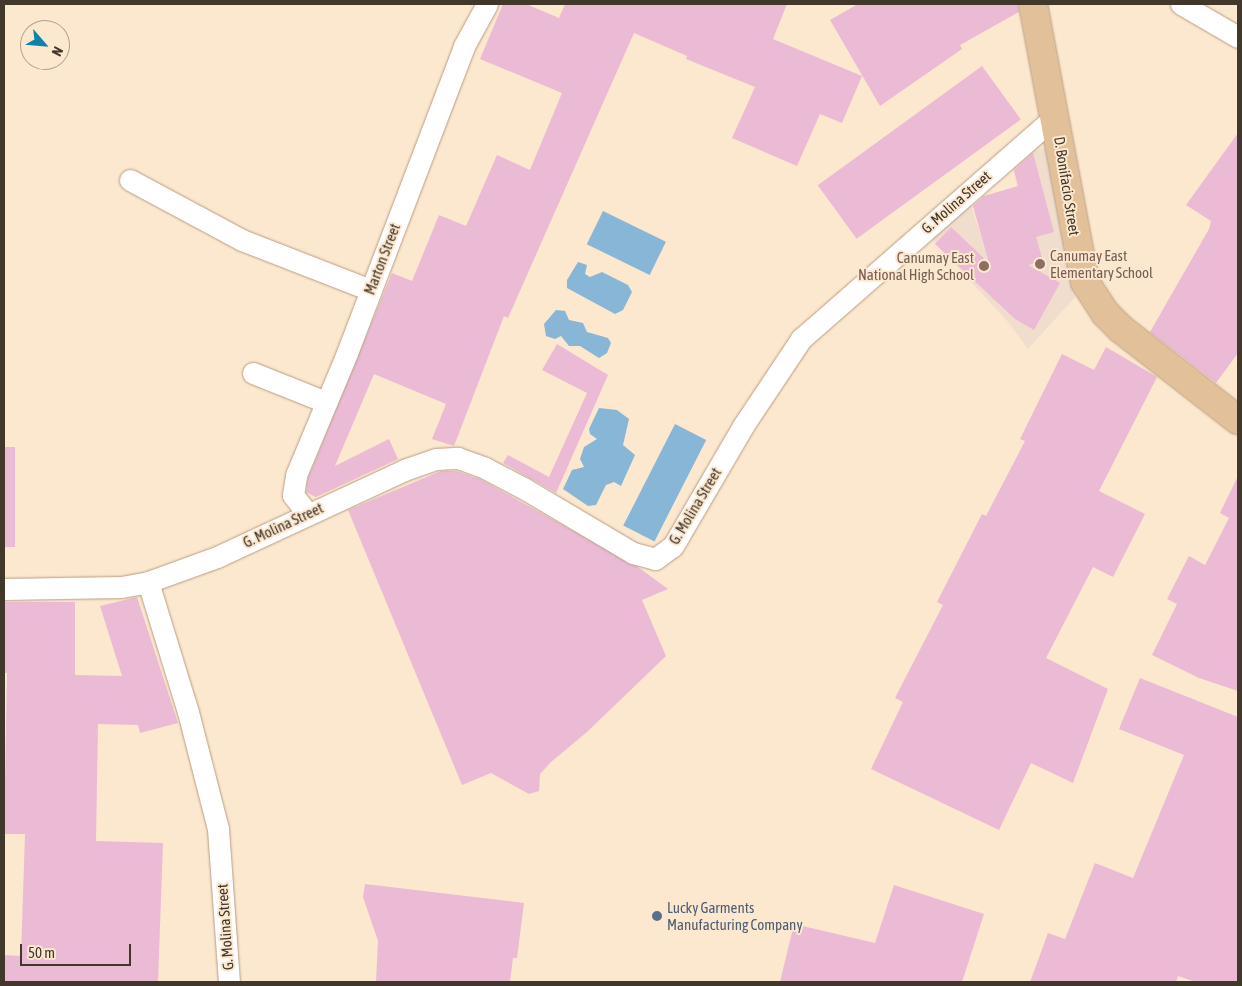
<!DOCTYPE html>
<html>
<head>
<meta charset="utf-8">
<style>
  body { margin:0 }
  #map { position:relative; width:1242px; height:986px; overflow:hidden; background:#fce7cf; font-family:"Asap Condensed",sans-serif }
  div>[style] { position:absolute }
  .education>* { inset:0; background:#f1ddce }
  .water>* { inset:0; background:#88b6d6; transform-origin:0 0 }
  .building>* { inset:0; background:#ebbad5; transform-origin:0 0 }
  .roads { filter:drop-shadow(0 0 1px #b79e82) drop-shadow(0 0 1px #b79e82) }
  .minor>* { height:21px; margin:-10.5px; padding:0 10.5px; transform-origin:10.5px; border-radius:10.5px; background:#fff }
  .major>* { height:28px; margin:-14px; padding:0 14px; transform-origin:14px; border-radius:14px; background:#e2c19a }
  .dots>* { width:14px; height:14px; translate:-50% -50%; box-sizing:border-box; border:2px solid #fce7cf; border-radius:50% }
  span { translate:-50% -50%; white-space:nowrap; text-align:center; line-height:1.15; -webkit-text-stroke:4px #fce7cf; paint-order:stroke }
  .street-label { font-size:15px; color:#41372b }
  .education-label { font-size:15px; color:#785e54 }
  .left { translate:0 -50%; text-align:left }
  .right { translate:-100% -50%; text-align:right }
  .service-label { font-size:15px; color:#4e5e75 }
  .frame { position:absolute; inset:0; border:5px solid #41372b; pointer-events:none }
  .north { position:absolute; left:20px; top:20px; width:50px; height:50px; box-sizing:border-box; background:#fce7cf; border:1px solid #b1a18d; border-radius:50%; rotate:117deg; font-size:14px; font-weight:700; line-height:20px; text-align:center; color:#41372b }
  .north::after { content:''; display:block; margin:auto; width:18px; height:22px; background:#0f82a9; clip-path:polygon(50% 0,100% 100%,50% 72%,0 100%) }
  .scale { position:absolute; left:20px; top:944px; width:111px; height:22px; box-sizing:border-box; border:2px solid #41372b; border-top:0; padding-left:6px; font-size:15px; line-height:18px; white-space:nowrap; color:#41372b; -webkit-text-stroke:4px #fce7cf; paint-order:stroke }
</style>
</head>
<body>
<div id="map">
  <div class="education">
    <div style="clip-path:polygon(1045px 148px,1076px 296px,1028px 349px,1008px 322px,927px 234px,968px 197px,981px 236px,1026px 223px,1010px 157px)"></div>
  </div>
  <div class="water">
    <div style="left:603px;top:211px;width:70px;height:37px;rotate:26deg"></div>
    <div style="clip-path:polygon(578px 262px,587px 265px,585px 274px,590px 277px,602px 272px,628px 285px,632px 292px,623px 310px,615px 314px,567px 288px,567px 280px)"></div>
    <div style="clip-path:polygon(556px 310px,565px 311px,569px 320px,583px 323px,587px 332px,608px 338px,611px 343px,607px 353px,599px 358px,580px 346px,569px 346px,561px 336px,555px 339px,546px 336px,544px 324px)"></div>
    <div style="clip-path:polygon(599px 408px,617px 410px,629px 419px,623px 445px,635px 455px,621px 486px,614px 482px,606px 485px,596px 505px,588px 506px,563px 489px,572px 470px,584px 467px,580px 459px,584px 447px,597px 439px,590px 434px,589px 429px)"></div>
    <div style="left:675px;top:424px;width:35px;height:114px;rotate:27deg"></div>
  </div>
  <div class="building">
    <div style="clip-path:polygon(503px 4px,526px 4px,559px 18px,565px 4px,787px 4px,773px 39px,862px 76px,842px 123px,820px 114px,797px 166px,732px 138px,755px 87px,686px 59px,687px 56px,634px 33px,508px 318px,504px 316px,454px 446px,432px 439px,446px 404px,374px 374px,335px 466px,389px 439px,398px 459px,316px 497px,306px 492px,308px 478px,392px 273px,412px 281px,439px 215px,466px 226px,497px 155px,530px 170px,562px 93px,480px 59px)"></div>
    <div style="clip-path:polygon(858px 4px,1018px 4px,1019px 12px,960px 45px,962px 49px,880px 106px,830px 20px)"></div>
    <div style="left:982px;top:66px;width:66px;height:203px;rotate:54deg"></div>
    <div style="clip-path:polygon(1238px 133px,1238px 353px,1216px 383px,1150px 332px,1209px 229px,1211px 221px,1186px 205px)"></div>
    <div style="clip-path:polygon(1033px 153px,1054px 232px,1036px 237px,1043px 261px,1028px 265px,1060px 283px,1034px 330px,1015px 319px,935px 244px,951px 227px,989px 263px,973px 206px,984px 196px,1018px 186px,1014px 170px)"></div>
    <div style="clip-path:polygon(557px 344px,608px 375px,556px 493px,503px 463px,508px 455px,549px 477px,587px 393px,542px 370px)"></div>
    <div style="clip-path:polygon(1106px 347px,1157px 377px,1099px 491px,1145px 514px,1113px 577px,1093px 567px,1046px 658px,1108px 689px,1073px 783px,1031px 763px,999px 830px,871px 769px,903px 702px,895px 698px,943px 605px,937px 602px,982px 514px,986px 516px,1025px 441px,1020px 439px,1062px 354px,1094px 370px)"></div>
    <div style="left:4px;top:447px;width:11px;height:100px"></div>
    <div style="clip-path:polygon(441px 471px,456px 471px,480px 479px,638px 567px,668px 589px,642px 600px,666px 656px,587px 732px,551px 762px,540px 774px,539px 791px,529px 794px,491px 773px,462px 785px,348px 510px)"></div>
    <div style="clip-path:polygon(1238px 476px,1238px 691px,1199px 678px,1152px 655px,1177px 604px,1167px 599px,1189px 556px,1205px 565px,1229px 518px,1220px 513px)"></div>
    <div style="clip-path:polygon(137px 597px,178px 723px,140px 733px,138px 725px,98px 724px,96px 841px,163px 843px,158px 982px,4px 982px,4px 955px,21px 956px,25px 834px,4px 834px,7px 673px,4px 673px,4px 602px,75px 602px,75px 675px,122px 676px,100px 606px)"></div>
    <div style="clip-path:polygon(1140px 678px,1238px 717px,1238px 982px,1196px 982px,1178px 976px,1176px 982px,1030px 982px,1048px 933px,1065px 939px,1095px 863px,1133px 878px,1184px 755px,1119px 729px)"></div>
    <div style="clip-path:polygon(365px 884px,524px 903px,517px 958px,513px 958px,510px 982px,376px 982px,378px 941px,363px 897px)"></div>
    <div style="clip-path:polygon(894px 885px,984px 914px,962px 982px,780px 982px,794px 924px,875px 943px)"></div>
  </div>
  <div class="roads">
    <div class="minor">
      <div style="left:1181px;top:4px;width:66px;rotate:30.1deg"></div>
      <div style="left:130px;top:180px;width:127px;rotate:28.2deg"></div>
      <div style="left:242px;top:240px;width:137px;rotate:21.3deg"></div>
      <div style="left:253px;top:373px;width:79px;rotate:21.7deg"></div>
      <div style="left:307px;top:513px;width:23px;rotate:-128deg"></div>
      <div style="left:293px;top:495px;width:20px;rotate:-81deg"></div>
      <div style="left:296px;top:475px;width:132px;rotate:-67.3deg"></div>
      <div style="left:347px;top:353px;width:329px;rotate:-69.1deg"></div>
      <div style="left:464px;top:46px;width:48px;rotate:-61.3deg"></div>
      <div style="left:148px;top:582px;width:136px;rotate:72.9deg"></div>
      <div style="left:188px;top:712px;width:121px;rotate:75.6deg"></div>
      <div style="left:218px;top:829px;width:153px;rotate:85.9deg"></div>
      <div style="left:4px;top:589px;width:117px;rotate:-1deg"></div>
      <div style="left:121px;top:587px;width:27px;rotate:-10deg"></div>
      <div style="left:148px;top:582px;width:73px;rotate:-19.9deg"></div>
      <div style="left:217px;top:557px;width:206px;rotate:-24.9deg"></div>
      <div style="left:404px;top:470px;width:34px;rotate:-19deg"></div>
      <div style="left:436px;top:459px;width:22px;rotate:-3deg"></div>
      <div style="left:458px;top:458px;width:29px;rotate:20deg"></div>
      <div style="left:485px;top:468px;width:45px;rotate:27.7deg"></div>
      <div style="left:525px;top:489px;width:126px;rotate:30.7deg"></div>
      <div style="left:633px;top:553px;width:23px;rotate:15deg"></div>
      <div style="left:655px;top:559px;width:22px;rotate:-36deg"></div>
      <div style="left:673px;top:546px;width:139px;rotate:-59.7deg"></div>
      <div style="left:743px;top:426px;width:105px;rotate:-56.3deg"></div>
      <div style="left:801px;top:339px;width:337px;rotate:-41.2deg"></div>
    </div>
    <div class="major">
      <div style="left:1033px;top:4px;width:283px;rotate:79.4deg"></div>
      <div style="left:1085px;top:282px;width:37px;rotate:57deg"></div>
      <div style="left:1105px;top:313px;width:23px;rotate:45deg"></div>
      <div style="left:1121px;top:329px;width:148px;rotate:37.9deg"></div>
    </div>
  </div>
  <div class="dots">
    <div style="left:1040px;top:264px;background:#8d6e63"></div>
    <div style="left:984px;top:266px;background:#8d6e63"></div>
    <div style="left:657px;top:916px;background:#5c6f8a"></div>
  </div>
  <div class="street-label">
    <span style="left:1067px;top:186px;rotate:81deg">D. Bonifacio Street</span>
    <span style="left:956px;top:202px;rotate:-41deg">G. Molina Street</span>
    <span style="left:382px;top:259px;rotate:-69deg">Marton Street</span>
    <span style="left:695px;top:506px;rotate:-59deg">G. Molina Street</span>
    <span style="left:283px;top:525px;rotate:-25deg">G. Molina Street</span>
    <span style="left:225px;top:927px;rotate:-94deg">G. Molina Street</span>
  </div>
  <div class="education-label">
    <span class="left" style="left:1050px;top:264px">Canumay East<br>Elementary School</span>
    <span class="right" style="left:974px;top:266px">Canumay East<br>National High School</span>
  </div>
  <div class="service-label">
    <span class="left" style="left:667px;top:916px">Lucky Garments<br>Manufacturing Company</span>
  </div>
  <div class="frame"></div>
  <div class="north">N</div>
  <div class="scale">50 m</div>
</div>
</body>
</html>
